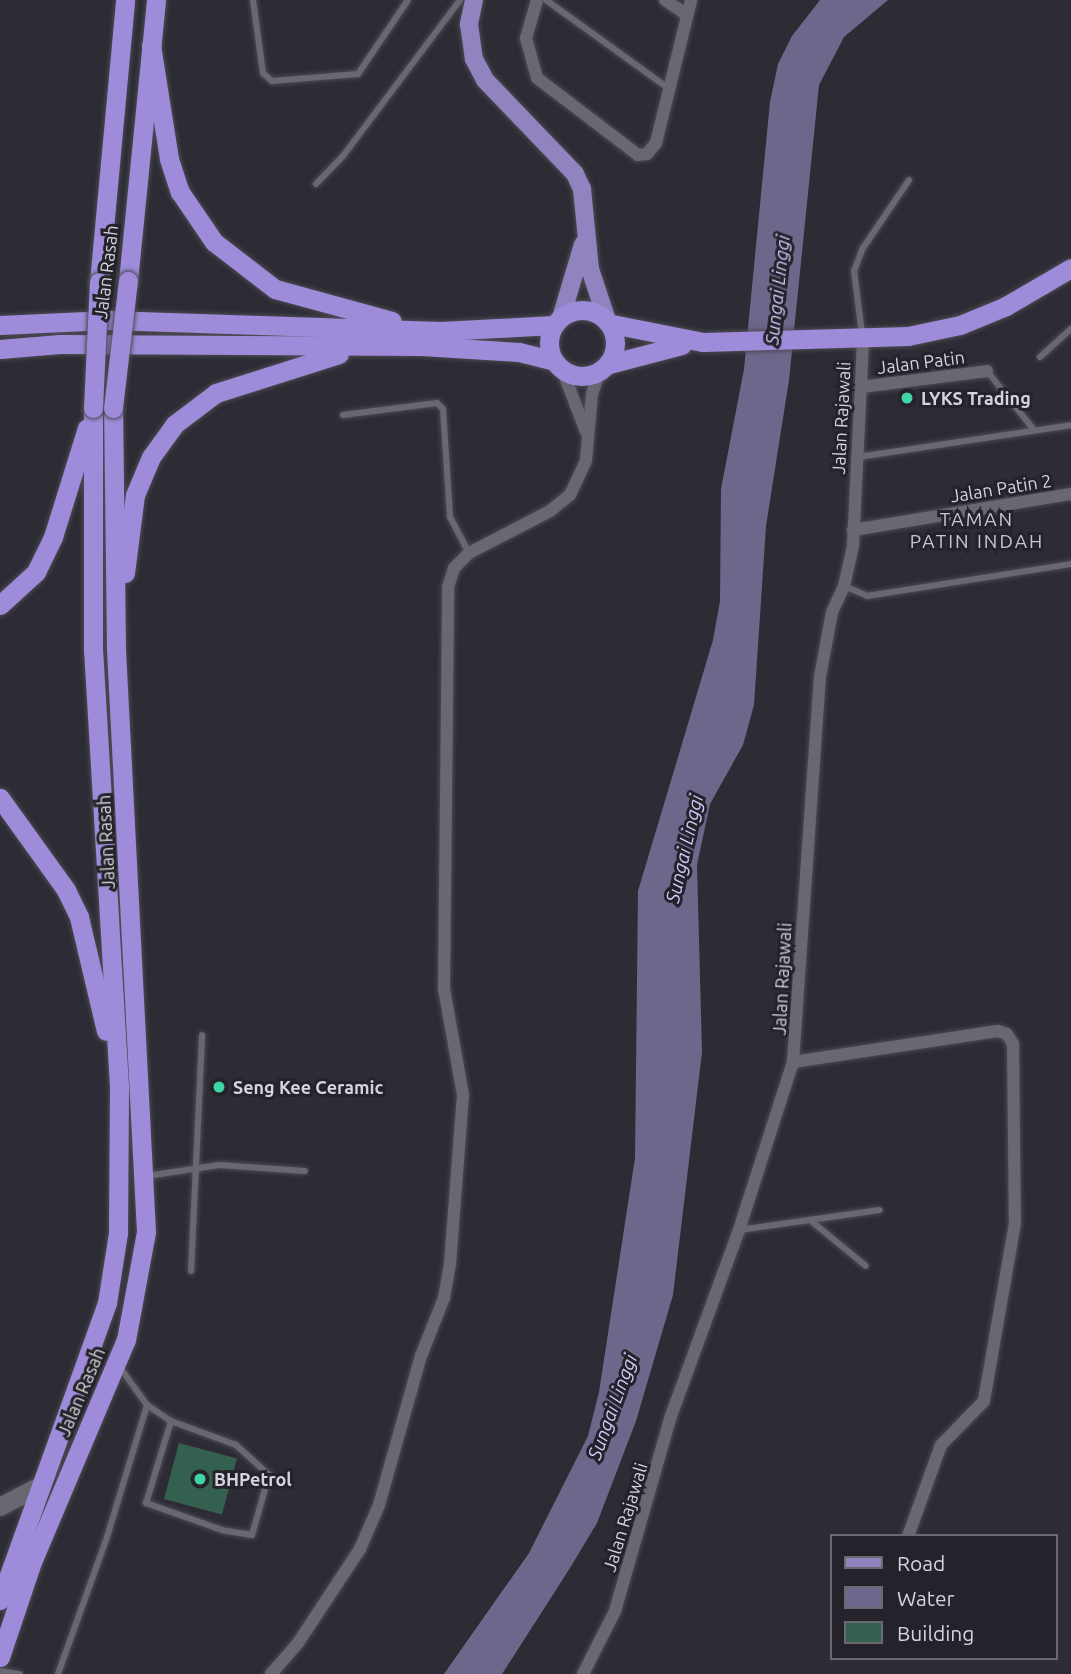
<!DOCTYPE html>
<html>
<head>
<meta charset="utf-8">
<style>
  body { margin:0 }
  #map { position:relative; width:1071px; height:1674px; overflow:hidden; background:#2d2c35; font-family:Ubuntu,sans-serif }
  div>[style] { position:absolute }
  .water>* { inset:0; background:#6e678c }
  .building>* { inset:0; background:#34614f; transform-origin:0 0 }
  .roads { filter:drop-shadow(0 0 2px #4b4a51) drop-shadow(0 0 2px #4b4a51) }
  .service>* { height:6px; margin:-3px; padding:0 3px; transform-origin:3px; border-radius:3px; background:#696771 }
  .minor>* { height:12px; margin:-6px; padding:0 6px; transform-origin:6px; border-radius:6px; background:#696771 }
  .secondary>* { height:18px; margin:-9px; padding:0 9px; transform-origin:9px; border-radius:9px; background:#696771 }
  .primary>* { height:18px; margin:-9px; padding:0 9px; transform-origin:9px; border-radius:9px; background:#9183c0 }
  .trunk>* { height:19px; margin:-9.5px; padding:0 9.5px; transform-origin:9.5px; border-radius:9.5px; background:#9e8cda }
  .trunk>.ring { margin:-9.5px; padding:0; box-sizing:content-box; background:none; border:19px solid #9e8cda; border-radius:50% }
  .bridges { filter:drop-shadow(0 0 2px #4b4a51) drop-shadow(0 0 2px #4b4a51) }
  .trunk-bridge>* { height:19px; margin:-9.5px; padding:0 9.5px; transform-origin:9.5px; border-radius:9.5px; background:#9e8cda }
  .dots>* { width:19px; height:19px; translate:-50% -50%; box-sizing:border-box; border:4px solid #24222a; border-radius:50% }
  span { translate:-50% -50%; white-space:nowrap; text-align:center; line-height:1.15; -webkit-text-stroke:6px #24222a; paint-order:stroke }
  .street-label { font-size:18px; color:#d5d4da }
  .poi-label { font-size:18px; color:#d5d4da; font-weight:700 }
  .left { translate:0 -50%; text-align:left }
  .water-label { font-size:19px; color:#d3c9fc; font-style:italic }
  .neighbourhood-label { font-size:19px; color:#c7c5d1; letter-spacing:2px }
  .legend { position:absolute; left:830px; top:1534px; width:228px; height:126px; box-sizing:border-box; background:#24222a; border:2px solid #6b6970; margin:0; padding:9px 12px; list-style:none; font-size:21px; color:#d5d4da }
  .legend li { display:flex; align-items:center; gap:14px; height:35px }
  .legend b { width:35px; border:2px solid #6b6970 }
</style>
</head>
<body>
<div id="map">
  <div class="water">
    <div style="clip-path:polygon(820px 0,888px 0,844px 37px,819px 85px,789px 380px,766px 526px,754px 705px,743px 745px,710px 804px,697px 865px,702px 1052px,673px 1295px,636px 1421px,597px 1523px,570px 1568px,502px 1674px,444px 1674px,529px 1553px,588px 1436px,599px 1392px,635px 1158px,638px 891px,713px 640px,720px 601px,721px 489px,744px 369px,770px 102px,778px 64px,792px 36px)"></div>
  </div>
  <div class="building">
    <div style="left:179px;top:1443px;width:60px;height:58px;rotate:15deg"></div>
  </div>
  <div class="roads">
    <div class="service">
      <div style="left:253px;top:0;width:74px;rotate:82.2deg"></div>
      <div style="left:263px;top:73px;width:12px;rotate:42deg"></div>
      <div style="left:272px;top:81px;width:86px;rotate:-4.7deg"></div>
      <div style="left:358px;top:74px;width:89px;rotate:-56deg"></div>
      <div style="left:546px;top:0;width:150px;rotate:35.8deg"></div>
      <div style="left:316px;top:184px;width:39px;rotate:-46deg"></div>
      <div style="left:343px;top:156px;width:195px;rotate:-53.1deg"></div>
      <div style="left:862px;top:334px;width:64px;rotate:-97.2deg"></div>
      <div style="left:854px;top:271px;width:25px;rotate:-69deg"></div>
      <div style="left:863px;top:248px;width:82px;rotate:-55.9deg"></div>
      <div style="left:1040px;top:357px;width:42px;rotate:-42.1deg"></div>
      <div style="left:987px;top:371px;width:75px;rotate:51.5deg"></div>
      <div style="left:343px;top:415px;width:95px;rotate:-7.3deg"></div>
      <div style="left:437px;top:403px;width:8px;rotate:45deg"></div>
      <div style="left:443px;top:409px;width:108px;rotate:86.3deg"></div>
      <div style="left:450px;top:517px;width:41px;rotate:62.2deg"></div>
      <div style="left:858px;top:457px;width:215px;rotate:-8.5deg"></div>
      <div style="left:844px;top:586px;width:25px;rotate:23deg"></div>
      <div style="left:867px;top:596px;width:206px;rotate:-8.9deg"></div>
      <div style="left:147px;top:1176px;width:73px;rotate:-8.7deg"></div>
      <div style="left:219px;top:1165px;width:86px;rotate:4deg"></div>
      <div style="left:810px;top:1220px;width:72px;rotate:39.4deg"></div>
      <div style="left:739px;top:1230px;width:142px;rotate:-8.1deg"></div>
      <div style="left:191px;top:1271px;width:236px;rotate:-87.3deg"></div>
      <div style="left:119px;top:1366px;width:48px;rotate:54.3deg"></div>
      <div style="left:147px;top:1405px;width:29px;rotate:34deg"></div>
      <div style="left:171px;top:1421px;width:69px;rotate:20.3deg"></div>
      <div style="left:236px;top:1445px;width:45px;rotate:42.3deg"></div>
      <div style="left:269px;top:1475px;width:62px;rotate:105.8deg"></div>
      <div style="left:252px;top:1535px;width:30px;rotate:-171deg"></div>
      <div style="left:222px;top:1530px;width:81px;rotate:-160.4deg"></div>
      <div style="left:146px;top:1503px;width:86px;rotate:-73deg"></div>
      <div style="left:0;top:1671px;width:20px;rotate:9deg"></div>
      <div style="left:58px;top:1674px;width:145px;rotate:-70.3deg"></div>
      <div style="left:107px;top:1537px;width:138px;rotate:-73.1deg"></div>
    </div>
    <div class="minor">
      <div style="left:537px;top:0;width:40px;rotate:106deg"></div>
      <div style="left:526px;top:38px;width:41px;rotate:74.6deg"></div>
      <div style="left:537px;top:78px;width:127px;rotate:37.3deg"></div>
      <div style="left:638px;top:155px;width:9px;rotate:-6deg"></div>
      <div style="left:647px;top:154px;width:14px;rotate:-51deg"></div>
      <div style="left:656px;top:143px;width:147px;rotate:-76.2deg"></div>
      <div style="left:665px;top:0;width:25px;rotate:34deg"></div>
      <div style="left:562px;top:369px;width:67px;rotate:69.1deg"></div>
      <div style="left:861px;top:387px;width:127px;rotate:-7.2deg"></div>
      <div style="left:853px;top:530px;width:221px;rotate:-9.4deg"></div>
      <div style="left:793px;top:1062px;width:207px;rotate:-8.6deg"></div>
      <div style="left:998px;top:1031px;width:9px;rotate:18deg"></div>
      <div style="left:1007px;top:1034px;width:12px;rotate:59deg"></div>
      <div style="left:1013px;top:1044px;width:179px;rotate:89.4deg"></div>
      <div style="left:1015px;top:1223px;width:181px;rotate:99.9deg"></div>
      <div style="left:984px;top:1401px;width:62px;rotate:134.3deg"></div>
      <div style="left:941px;top:1445px;width:97px;rotate:109.9deg"></div>
      <div style="left:271px;top:1674px;width:41px;rotate:-48.9deg"></div>
      <div style="left:298px;top:1643px;width:113px;rotate:-56.6deg"></div>
      <div style="left:360px;top:1549px;width:48px;rotate:-66.6deg"></div>
      <div style="left:379px;top:1505px;width:155px;rotate:-74.3deg"></div>
      <div style="left:421px;top:1356px;width:62px;rotate:-68.4deg"></div>
      <div style="left:444px;top:1298px;width:35px;rotate:-80deg"></div>
      <div style="left:450px;top:1264px;width:169px;rotate:-85.6deg"></div>
      <div style="left:463px;top:1095px;width:109px;rotate:-100.1deg"></div>
      <div style="left:444px;top:988px;width:401px;rotate:-89.4deg"></div>
      <div style="left:448px;top:587px;width:20px;rotate:-72deg"></div>
      <div style="left:454px;top:568px;width:21px;rotate:-45deg"></div>
      <div style="left:469px;top:553px;width:91px;rotate:-27.4deg"></div>
      <div style="left:550px;top:511px;width:26px;rotate:-39deg"></div>
      <div style="left:570px;top:495px;width:38px;rotate:-65deg"></div>
      <div style="left:586px;top:460px;width:66px;rotate:-84.8deg"></div>
      <div style="left:592px;top:394px;width:24px;rotate:-71deg"></div>
      <div style="left:583px;top:1674px;width:71px;rotate:-63.1deg"></div>
      <div style="left:615px;top:1611px;width:203px;rotate:-74deg"></div>
      <div style="left:671px;top:1416px;width:198px;rotate:-69.9deg"></div>
      <div style="left:739px;top:1230px;width:176px;rotate:-72.2deg"></div>
      <div style="left:793px;top:1062px;width:386px;rotate:-86deg"></div>
      <div style="left:820px;top:677px;width:66px;rotate:-79.5deg"></div>
      <div style="left:832px;top:612px;width:29px;rotate:-65deg"></div>
      <div style="left:844px;top:586px;width:41px;rotate:-77.3deg"></div>
      <div style="left:853px;top:546px;width:207px;rotate:-87.2deg"></div>
    </div>
    <div class="secondary">
      <div style="left:0;top:1507px;width:47px;rotate:-27.6deg"></div>
    </div>
    <div class="primary">
      <div style="left:474px;top:0;width:25px;rotate:102deg"></div>
      <div style="left:469px;top:24px;width:35px;rotate:82deg"></div>
      <div style="left:474px;top:59px;width:24px;rotate:62deg"></div>
      <div style="left:485px;top:80px;width:130px;rotate:46.2deg"></div>
      <div style="left:575px;top:174px;width:17px;rotate:65deg"></div>
      <div style="left:582px;top:189px;width:80px;rotate:84.3deg"></div>
      <div style="left:590px;top:269px;width:54px;rotate:71.6deg"></div>
      <div style="left:561px;top:318px;width:77px;rotate:-73.4deg"></div>
    </div>
    <div class="trunk">
      <div style="left:151px;top:45px;width:115px;rotate:81deg"></div>
      <div style="left:169px;top:159px;width:35px;rotate:72deg"></div>
      <div style="left:180px;top:192px;width:60px;rotate:55.8deg"></div>
      <div style="left:214px;top:242px;width:77px;rotate:37.6deg"></div>
      <div style="left:275px;top:289px;width:121px;rotate:15.3deg"></div>
      <div style="left:128px;top:281px;width:282px;rotate:-84.3deg"></div>
      <div style="left:99px;top:282px;width:283px;rotate:-84.7deg"></div>
      <div class="ring" style="left:549px;top:310px;width:47px;height:47px"></div>
      <div style="left:612px;top:324px;width:93px;rotate:11.2deg"></div>
      <div style="left:703px;top:342px;width:205px;rotate:-1.7deg"></div>
      <div style="left:908px;top:336px;width:53px;rotate:-11.9deg"></div>
      <div style="left:960px;top:325px;width:50px;rotate:-22.4deg"></div>
      <div style="left:1006px;top:306px;width:75px;rotate:-30.3deg"></div>
      <div style="left:0;top:325px;width:108px;rotate:-2.7deg"></div>
      <div style="left:108px;top:320px;width:333px;rotate:1.9deg"></div>
      <div style="left:441px;top:331px;width:113px;rotate:-3deg"></div>
      <div style="left:0;top:349px;width:60px;rotate:-4.8deg"></div>
      <div style="left:60px;top:344px;width:362px;rotate:0.3deg"></div>
      <div style="left:422px;top:346px;width:97px;rotate:3.5deg"></div>
      <div style="left:519px;top:352px;width:36px;rotate:14deg"></div>
      <div style="left:609px;top:364px;width:75px;rotate:-14.6deg"></div>
      <div style="left:125px;top:573px;width:79px;rotate:-82.7deg"></div>
      <div style="left:135px;top:495px;width:41px;rotate:-67.2deg"></div>
      <div style="left:151px;top:457px;width:41px;rotate:-54deg"></div>
      <div style="left:175px;top:424px;width:51px;rotate:-37.1deg"></div>
      <div style="left:216px;top:393px;width:129px;rotate:-17.6deg"></div>
      <div style="left:0;top:605px;width:49px;rotate:-42.5deg"></div>
      <div style="left:36px;top:572px;width:39px;rotate:-64deg"></div>
      <div style="left:53px;top:537px;width:114px;rotate:-72.7deg"></div>
      <div style="left:0;top:798px;width:113px;rotate:54.3deg"></div>
      <div style="left:66px;top:890px;width:30px;rotate:64deg"></div>
      <div style="left:79px;top:917px;width:117px;rotate:76.7deg"></div>
      <div style="left:0;top:1600px;width:316px;rotate:-70.2deg"></div>
      <div style="left:107px;top:1303px;width:71px;rotate:-81.1deg"></div>
      <div style="left:118px;top:1233px;width:147px;rotate:-89.6deg"></div>
      <div style="left:119px;top:1086px;width:436px;rotate:-93.4deg"></div>
      <div style="left:93px;top:651px;width:243px;rotate:-90deg"></div>
      <div style="left:0;top:1657px;width:100px;rotate:-71.4deg"></div>
      <div style="left:32px;top:1562px;width:241px;rotate:-67.1deg"></div>
      <div style="left:126px;top:1340px;width:110px;rotate:-79.5deg"></div>
      <div style="left:146px;top:1232px;width:584px;rotate:-92.95deg"></div>
      <div style="left:116px;top:649px;width:241px;rotate:-90.7deg"></div>
    </div>
  </div>
  <div class="bridges">
    <div class="trunk-bridge">
      <div style="left:93px;top:408px;width:126px;rotate:-87.3deg"></div>
      <div style="left:113px;top:408px;width:128px;rotate:-83.3deg"></div>
    </div>
  </div>
  <div class="dots">
    <div style="left:907px;top:398px;background:#3ed4a3"></div>
    <div style="left:219px;top:1087px;background:#3ed4a3"></div>
    <div style="left:200px;top:1479px;background:#3ed4a3"></div>
  </div>
  <div class="street-label">
    <span style="left:106px;top:272px;rotate:-83deg">Jalan Rasah</span>
    <span style="left:921px;top:362px;rotate:-7deg">Jalan Patin</span>
    <span style="left:841px;top:418px;rotate:-87deg">Jalan Rajawali</span>
    <span style="left:1001px;top:488px;rotate:-9deg">Jalan Patin 2</span>
    <span style="left:106px;top:842px;rotate:-93deg">Jalan Rasah</span>
    <span style="left:782px;top:979px;rotate:-87deg">Jalan Rajawali</span>
    <span style="left:81px;top:1392px;rotate:-67deg">Jalan Rasah</span>
    <span style="left:625px;top:1517px;rotate:-73deg">Jalan Rajawali</span>
  </div>
  <div class="poi-label">
    <span class="left" style="left:921px;top:398px">LYKS Trading</span>
    <span class="left" style="left:233px;top:1087px">Seng Kee Ceramic</span>
    <span class="left" style="left:214px;top:1479px">BHPetrol</span>
  </div>
  <div class="water-label">
    <span style="left:778px;top:290px;rotate:-84deg">Sungai Linggi</span>
    <span style="left:685px;top:849px;rotate:-77deg">Sungai Linggi</span>
    <span style="left:613px;top:1407px;rotate:-70deg">Sungai Linggi</span>
  </div>
  <div class="neighbourhood-label">
    <span style="left:977px;top:531px">TAMAN<br>PATIN INDAH</span>
  </div>
  <ul class="legend">
  <li><b style="height:9px;background:#9183c0"></b>Road</li>
  <li><b style="height:19px;background:#6e678c"></b>Water</li>
  <li><b style="height:19px;background:#34614f"></b>Building</li>
  </ul>
</div>
</body>
</html>
